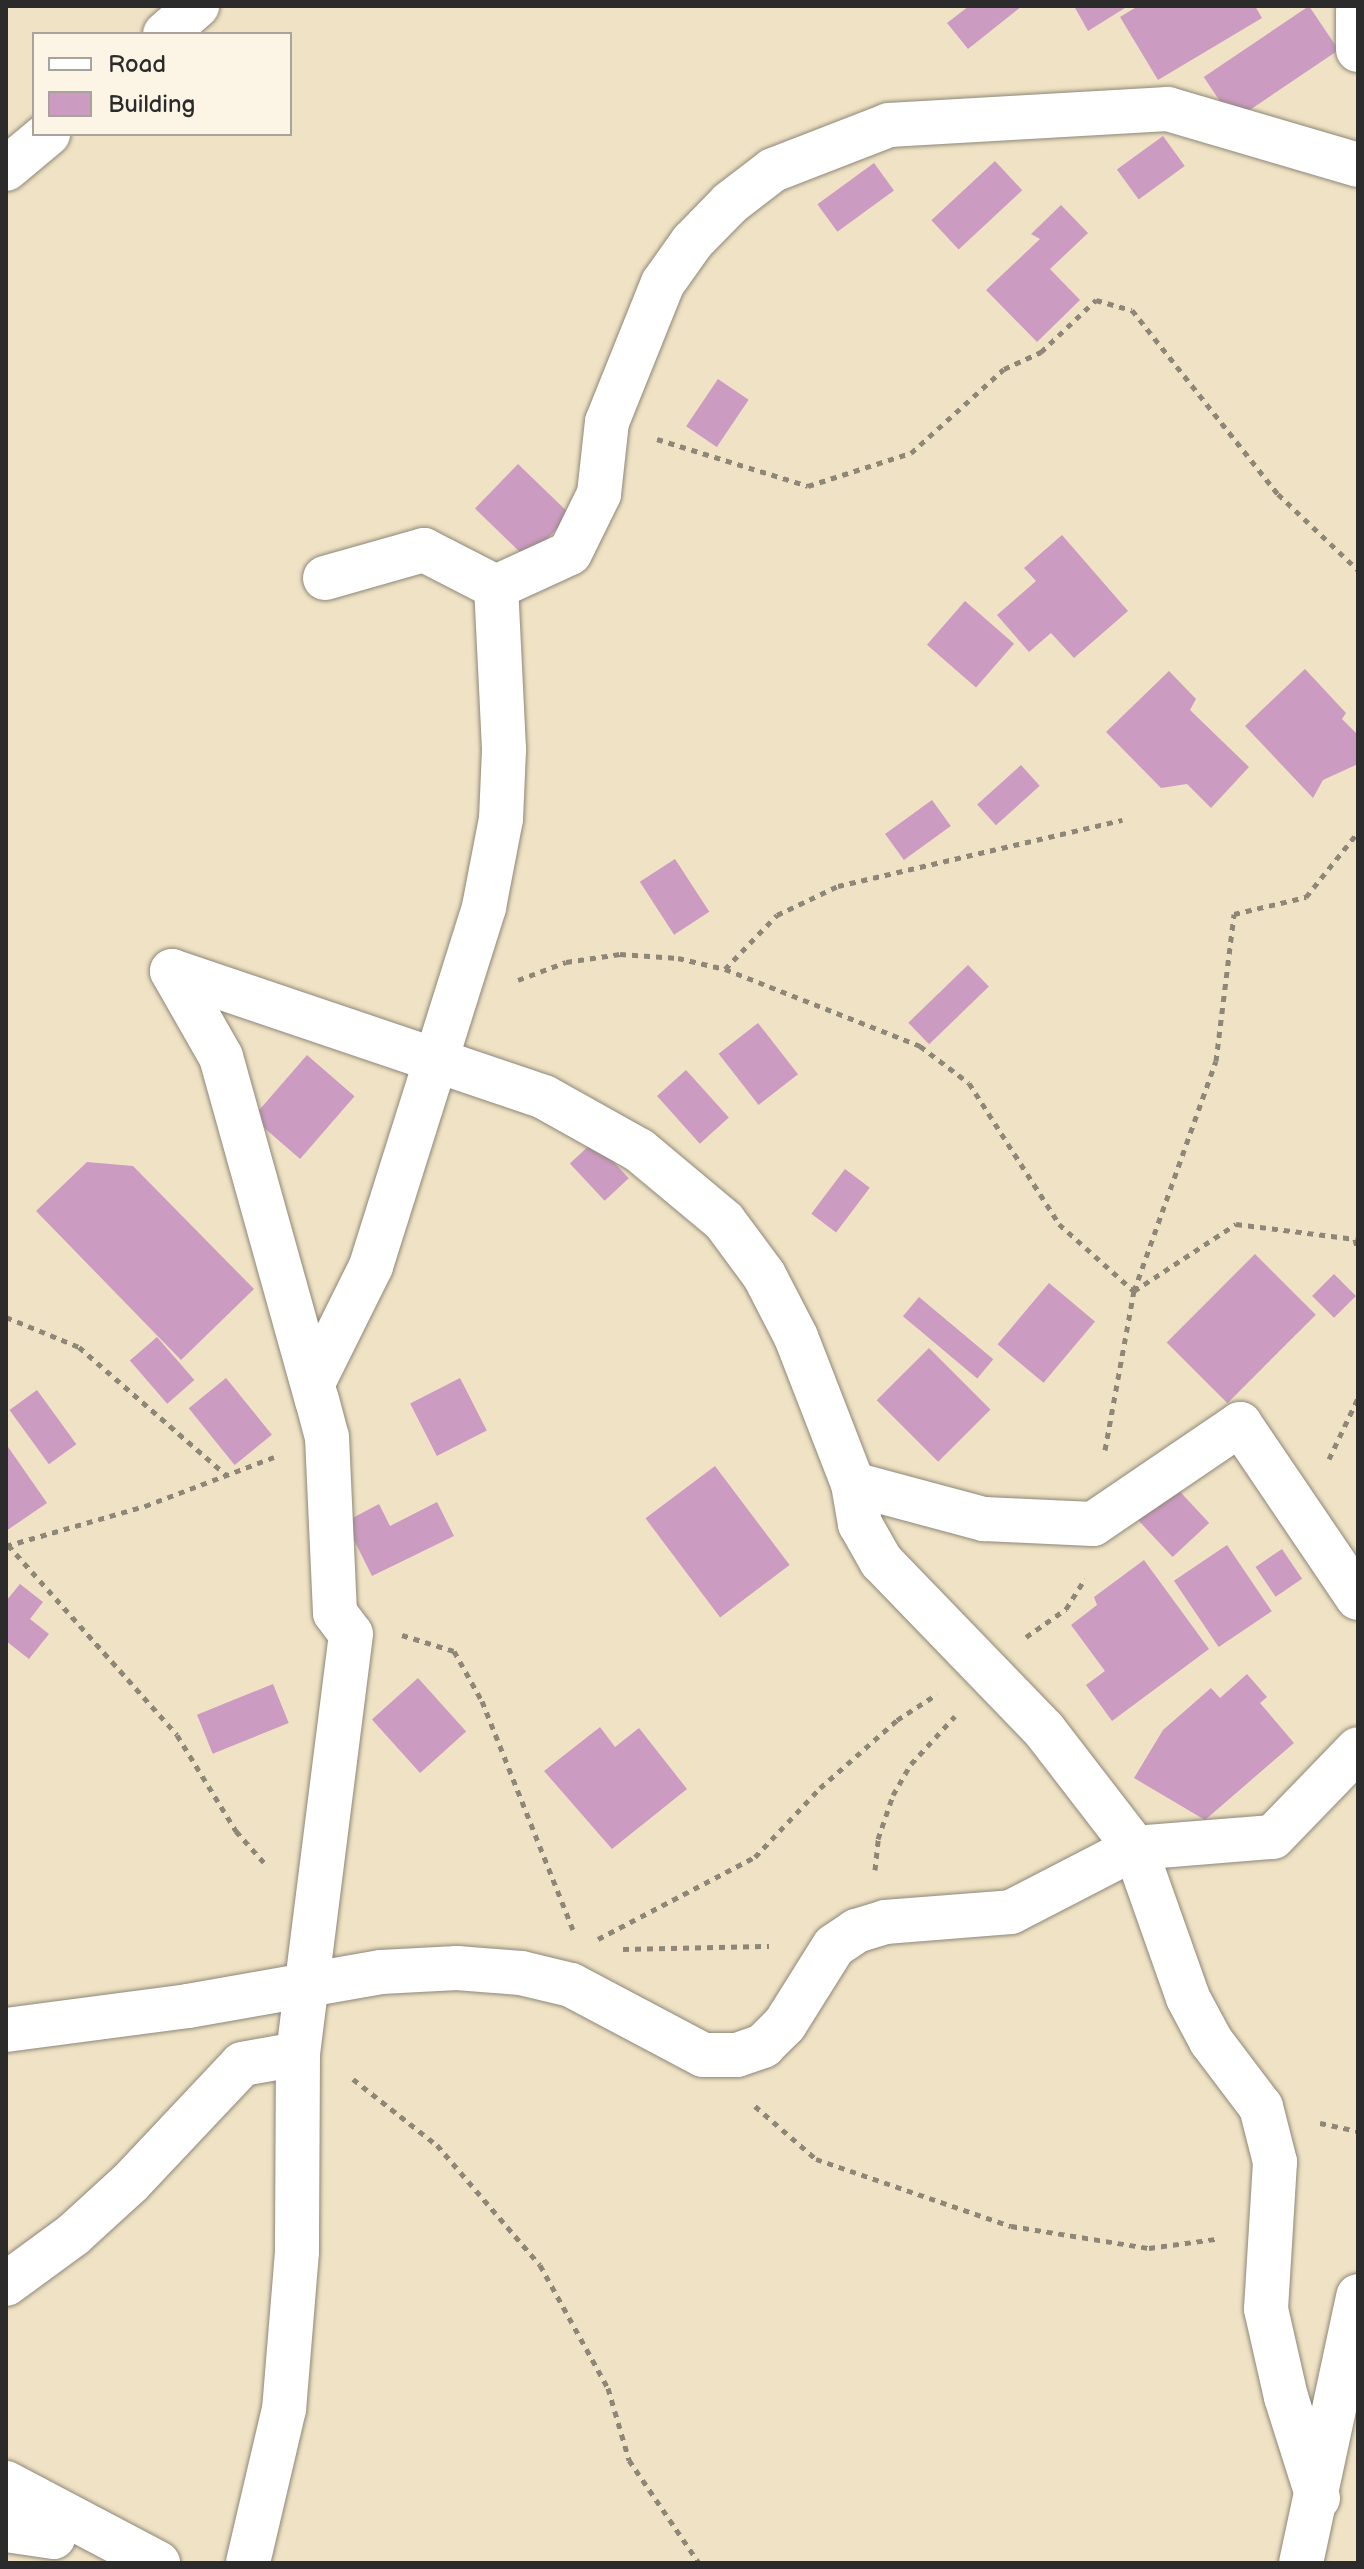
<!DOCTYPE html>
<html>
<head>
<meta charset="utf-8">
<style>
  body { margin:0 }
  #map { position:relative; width:1364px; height:2569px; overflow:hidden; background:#f0e3c5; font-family:"Balsamiq Sans",sans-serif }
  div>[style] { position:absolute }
  .building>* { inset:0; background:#cc9bc2; transform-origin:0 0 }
  .path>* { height:5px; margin-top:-2.5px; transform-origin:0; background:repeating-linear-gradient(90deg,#8e8778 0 6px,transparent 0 12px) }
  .roads { filter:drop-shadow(0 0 2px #8e8778) drop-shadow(0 0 2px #8e8778) }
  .street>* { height:44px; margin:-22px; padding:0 22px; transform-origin:22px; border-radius:22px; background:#fff }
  span { translate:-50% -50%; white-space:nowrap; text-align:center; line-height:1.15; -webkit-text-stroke:8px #fcf5e5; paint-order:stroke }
  .frame { position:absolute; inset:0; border:8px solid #2b2b2b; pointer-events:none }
  .legend { position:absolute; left:32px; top:32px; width:260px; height:104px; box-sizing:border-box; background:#fcf5e5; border:2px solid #a8a49b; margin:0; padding:10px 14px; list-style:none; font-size:24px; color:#2b2b2b }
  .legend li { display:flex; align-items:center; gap:16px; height:40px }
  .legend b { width:40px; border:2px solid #a8a49b }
</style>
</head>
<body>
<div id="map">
  <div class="building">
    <div style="clip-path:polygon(969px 6px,1022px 6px,968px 49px,947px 23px)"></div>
    <div style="clip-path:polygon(1074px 6px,1124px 6px,1125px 8px,1088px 31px)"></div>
    <div style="clip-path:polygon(1138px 6px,1255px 6px,1262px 18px,1158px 80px,1120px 17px)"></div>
    <div style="left:1309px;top:6px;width:53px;height:127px;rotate:56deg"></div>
    <div style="left:1163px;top:136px;width:37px;height:57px;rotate:54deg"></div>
    <div style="left:995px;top:161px;width:40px;height:87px;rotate:47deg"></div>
    <div style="left:874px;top:163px;width:34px;height:70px;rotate:54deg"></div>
    <div style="clip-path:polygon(1061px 205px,1088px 233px,1050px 269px,1080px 300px,1037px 342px,986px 290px,1040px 239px,1031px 234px)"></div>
    <div style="left:718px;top:379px;width:37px;height:57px;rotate:34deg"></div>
    <div style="left:518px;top:464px;width:73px;height:62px;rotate:44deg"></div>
    <div style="clip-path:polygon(1062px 535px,1128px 611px,1074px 658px,1051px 633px,1029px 652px,997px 615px,1036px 581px,1024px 568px)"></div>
    <div style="left:965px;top:601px;width:65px;height:58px;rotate:41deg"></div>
    <div style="clip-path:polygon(1305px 669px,1346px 713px,1342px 719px,1358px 735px,1358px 764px,1323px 780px,1313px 798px,1245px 726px)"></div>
    <div style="clip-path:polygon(1169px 671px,1196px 699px,1190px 710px,1249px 767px,1211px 808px,1187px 784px,1161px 788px,1106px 732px)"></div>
    <div style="left:1021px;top:765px;width:28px;height:59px;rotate:48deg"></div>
    <div style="left:932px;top:800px;width:32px;height:58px;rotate:54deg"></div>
    <div style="left:675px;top:859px;width:63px;height:42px;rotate:57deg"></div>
    <div style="left:968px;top:965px;width:30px;height:83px;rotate:46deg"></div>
    <div style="left:758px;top:1023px;width:65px;height:50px;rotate:52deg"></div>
    <div style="left:307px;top:1055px;width:63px;height:83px;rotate:41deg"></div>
    <div style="left:686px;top:1070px;width:64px;height:39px;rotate:48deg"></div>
    <div style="left:594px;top:1141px;width:51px;height:33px;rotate:47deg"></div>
    <div style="clip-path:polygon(87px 1162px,133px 1166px,254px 1289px,181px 1360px,36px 1211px)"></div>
    <div style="left:845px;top:1169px;width:31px;height:56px;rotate:37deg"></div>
    <div style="left:1255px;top:1254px;width:86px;height:125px;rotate:45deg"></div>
    <div style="left:1334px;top:1274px;width:31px;height:31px;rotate:45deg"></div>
    <div style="left:1049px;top:1283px;width:60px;height:80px;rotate:40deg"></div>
    <div style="left:919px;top:1297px;width:97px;height:25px;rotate:40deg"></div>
    <div style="left:157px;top:1337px;width:57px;height:36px;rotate:49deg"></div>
    <div style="left:929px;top:1348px;width:87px;height:74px;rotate:45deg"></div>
    <div style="left:226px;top:1378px;width:73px;height:48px;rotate:51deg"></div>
    <div style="left:460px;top:1378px;width:59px;height:56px;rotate:63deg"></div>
    <div style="left:37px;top:1390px;width:67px;height:34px;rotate:54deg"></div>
    <div style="clip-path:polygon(6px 1444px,47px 1503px,6px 1531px)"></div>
    <div style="left:715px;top:1466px;width:124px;height:87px;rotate:53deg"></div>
    <div style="left:1171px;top:1482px;width:56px;height:50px;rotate:47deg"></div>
    <div style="clip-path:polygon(437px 1502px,454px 1536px,372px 1576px,345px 1522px,379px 1504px,390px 1526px)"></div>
    <div style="left:1227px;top:1545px;width:80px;height:64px;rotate:56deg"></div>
    <div style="left:1282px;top:1549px;width:36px;height:32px;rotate:56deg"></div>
    <div style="clip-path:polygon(1144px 1560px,1209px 1649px,1112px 1721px,1086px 1685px,1105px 1671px,1071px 1625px,1097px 1605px,1094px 1597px)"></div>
    <div style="clip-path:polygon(20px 1584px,43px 1602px,30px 1619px,49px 1634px,29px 1659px,6px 1641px,6px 1601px)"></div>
    <div style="clip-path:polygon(1247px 1674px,1267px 1697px,1260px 1703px,1294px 1743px,1205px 1820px,1134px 1778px,1163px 1730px,1211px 1688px,1220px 1698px)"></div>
    <div style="left:418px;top:1678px;width:72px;height:62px;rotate:48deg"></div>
    <div style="left:273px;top:1684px;width:42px;height:82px;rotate:68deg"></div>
    <div style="clip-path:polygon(600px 1727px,615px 1747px,639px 1728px,687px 1789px,612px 1849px,544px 1771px)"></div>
  </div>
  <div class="path">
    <div style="left:657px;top:439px;width:158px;rotate:17.3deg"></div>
    <div style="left:808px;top:486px;width:108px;rotate:-17.8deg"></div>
    <div style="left:911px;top:453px;width:125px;rotate:-42.1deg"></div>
    <div style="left:1004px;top:369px;width:41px;rotate:-24.7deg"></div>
    <div style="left:1041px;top:352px;width:76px;rotate:-43.4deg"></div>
    <div style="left:1096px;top:300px;width:37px;rotate:16deg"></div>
    <div style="left:1132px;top:310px;width:235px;rotate:51.6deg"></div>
    <div style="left:1278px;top:494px;width:110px;rotate:43.5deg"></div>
    <div style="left:725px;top:969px;width:75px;rotate:-46.1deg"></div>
    <div style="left:777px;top:915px;width:68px;rotate:-25.4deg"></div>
    <div style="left:838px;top:886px;width:292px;rotate:-13.1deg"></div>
    <div style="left:518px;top:980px;width:51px;rotate:-20.6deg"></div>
    <div style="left:566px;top:962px;width:55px;rotate:-8.4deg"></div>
    <div style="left:620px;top:954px;width:58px;rotate:3.9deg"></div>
    <div style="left:678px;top:958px;width:48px;rotate:13.2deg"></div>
    <div style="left:725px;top:969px;width:210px;rotate:21.5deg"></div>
    <div style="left:920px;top:1046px;width:61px;rotate:37.1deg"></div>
    <div style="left:969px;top:1083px;width:167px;rotate:57.4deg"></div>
    <div style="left:1059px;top:1224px;width:101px;rotate:41.8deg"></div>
    <div style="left:1134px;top:1291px;width:122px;rotate:-33.3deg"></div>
    <div style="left:1236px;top:1224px;width:120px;rotate:7.2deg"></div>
    <div style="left:1355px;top:1239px;width:12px;rotate:76deg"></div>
    <div style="left:6px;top:1317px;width:79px;rotate:22.3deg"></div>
    <div style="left:79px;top:1347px;width:195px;rotate:41deg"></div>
    <div style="left:1105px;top:1450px;width:162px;rotate:-79.7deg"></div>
    <div style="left:1134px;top:1291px;width:244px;rotate:-70.4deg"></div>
    <div style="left:1216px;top:1061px;width:148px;rotate:-83deg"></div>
    <div style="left:1234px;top:914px;width:74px;rotate:-13.3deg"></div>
    <div style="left:1306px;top:897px;width:83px;rotate:-51.3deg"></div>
    <div style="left:1329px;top:1459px;width:68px;rotate:-64.6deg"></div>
    <div style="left:8px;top:1545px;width:254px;rotate:48.3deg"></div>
    <div style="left:177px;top:1735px;width:113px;rotate:58.4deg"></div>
    <div style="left:236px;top:1831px;width:48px;rotate:48.4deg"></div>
    <div style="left:6px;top:1546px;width:145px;rotate:-16.1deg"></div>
    <div style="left:145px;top:1506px;width:138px;rotate:-20.8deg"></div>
    <div style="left:402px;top:1635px;width:54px;rotate:17.1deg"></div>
    <div style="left:454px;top:1651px;width:57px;rotate:60.8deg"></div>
    <div style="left:482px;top:1701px;width:246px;rotate:68.3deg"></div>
    <div style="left:1026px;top:1637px;width:49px;rotate:-35deg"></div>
    <div style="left:1066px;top:1609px;width:36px;rotate:-58deg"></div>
    <div style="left:875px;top:1870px;width:31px;rotate:-84deg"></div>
    <div style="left:878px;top:1839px;width:46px;rotate:-71.2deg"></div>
    <div style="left:893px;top:1795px;width:36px;rotate:-60deg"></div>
    <div style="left:911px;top:1764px;width:65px;rotate:-47.5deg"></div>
    <div style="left:598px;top:1939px;width:177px;rotate:-27.6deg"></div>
    <div style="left:755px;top:1857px;width:95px;rotate:-46.7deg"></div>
    <div style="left:820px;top:1788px;width:103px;rotate:-41.4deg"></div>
    <div style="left:897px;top:1720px;width:48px;rotate:-33deg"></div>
    <div style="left:623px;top:1949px;width:146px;rotate:-1.2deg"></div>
    <div style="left:353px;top:2079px;width:107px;rotate:38.2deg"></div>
    <div style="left:437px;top:2145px;width:158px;rotate:49.4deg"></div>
    <div style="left:540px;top:2265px;width:141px;rotate:61.1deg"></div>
    <div style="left:608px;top:2388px;width:75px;rotate:73.7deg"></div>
    <div style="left:629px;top:2460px;width:125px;rotate:55.8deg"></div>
    <div style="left:755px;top:2106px;width:81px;rotate:41deg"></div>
    <div style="left:816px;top:2159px;width:206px;rotate:19deg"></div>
    <div style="left:1011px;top:2226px;width:140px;rotate:9.1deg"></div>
    <div style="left:1149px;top:2248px;width:68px;rotate:-7.7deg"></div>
    <div style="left:1320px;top:2123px;width:39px;rotate:12deg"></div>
  </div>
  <div class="roads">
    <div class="street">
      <div style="left:1358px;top:10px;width:40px;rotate:90deg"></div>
      <div style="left:165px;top:34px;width:43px;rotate:-41.2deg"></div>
      <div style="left:6px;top:169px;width:55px;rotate:-39.8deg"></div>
      <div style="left:325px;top:578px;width:103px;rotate:-15.8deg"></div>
      <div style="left:424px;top:550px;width:81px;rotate:27.2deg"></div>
      <div style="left:496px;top:587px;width:81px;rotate:-24.7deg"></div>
      <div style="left:570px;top:553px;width:66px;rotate:-63.8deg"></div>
      <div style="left:599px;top:494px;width:72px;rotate:-83.7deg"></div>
      <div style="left:607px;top:422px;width:150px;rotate:-68.1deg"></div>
      <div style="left:663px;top:283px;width:50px;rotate:-54.7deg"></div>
      <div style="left:692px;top:242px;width:54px;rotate:-45.7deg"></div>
      <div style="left:730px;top:203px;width:54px;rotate:-37.5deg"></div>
      <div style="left:773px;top:170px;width:124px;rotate:-21.2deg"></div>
      <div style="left:889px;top:125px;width:279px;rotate:-3.3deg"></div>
      <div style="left:1168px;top:109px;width:198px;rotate:16.4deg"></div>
      <div style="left:172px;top:971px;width:393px;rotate:18.7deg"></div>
      <div style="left:544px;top:1097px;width:109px;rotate:29.2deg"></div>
      <div style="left:639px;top:1150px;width:111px;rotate:39.9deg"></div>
      <div style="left:724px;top:1221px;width:67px;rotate:53.5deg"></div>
      <div style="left:764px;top:1275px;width:70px;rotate:62.7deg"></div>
      <div style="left:796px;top:1337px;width:158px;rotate:68.8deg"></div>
      <div style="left:853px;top:1484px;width:41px;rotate:80.1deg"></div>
      <div style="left:860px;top:1524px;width:43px;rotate:60.4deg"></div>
      <div style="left:881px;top:1561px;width:236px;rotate:46deg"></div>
      <div style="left:1045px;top:1731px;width:148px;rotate:52.4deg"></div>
      <div style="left:1135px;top:1848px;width:159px;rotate:70.5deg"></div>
      <div style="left:1188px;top:1998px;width:49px;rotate:61.9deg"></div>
      <div style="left:1211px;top:2041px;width:83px;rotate:52.9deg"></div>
      <div style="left:1261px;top:2107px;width:57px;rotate:75.7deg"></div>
      <div style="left:1275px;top:2162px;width:147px;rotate:93.5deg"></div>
      <div style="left:1266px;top:2309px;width:90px;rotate:77.2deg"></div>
      <div style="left:1286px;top:2397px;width:106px;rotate:72.4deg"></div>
      <div style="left:172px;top:971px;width:99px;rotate:60.3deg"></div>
      <div style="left:221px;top:1057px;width:356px;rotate:74.4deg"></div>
      <div style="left:317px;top:1400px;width:38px;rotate:75deg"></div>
      <div style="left:327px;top:1437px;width:176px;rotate:87.4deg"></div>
      <div style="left:335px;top:1613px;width:26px;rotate:53deg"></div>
      <div style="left:351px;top:1634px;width:423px;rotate:97.2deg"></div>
      <div style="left:298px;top:2054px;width:198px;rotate:90.3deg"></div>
      <div style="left:297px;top:2252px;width:158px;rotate:94.7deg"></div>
      <div style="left:284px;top:2409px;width:158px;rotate:103.2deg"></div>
      <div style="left:313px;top:1383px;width:131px;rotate:-63.6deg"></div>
      <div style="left:371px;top:1266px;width:376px;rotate:-72.5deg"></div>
      <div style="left:484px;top:907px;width:90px;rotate:-79.1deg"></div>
      <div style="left:501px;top:819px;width:70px;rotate:-87.5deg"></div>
      <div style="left:504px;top:749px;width:162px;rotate:-92.8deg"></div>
      <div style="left:853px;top:1484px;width:136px;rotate:15deg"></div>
      <div style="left:984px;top:1519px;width:109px;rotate:2.6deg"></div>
      <div style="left:1093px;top:1524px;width:178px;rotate:-34.2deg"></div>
      <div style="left:1240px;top:1424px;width:210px;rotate:55.9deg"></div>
      <div style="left:6px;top:2030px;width:184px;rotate:-7.5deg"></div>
      <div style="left:188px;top:2006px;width:196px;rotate:-10deg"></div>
      <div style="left:381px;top:1972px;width:76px;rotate:-3deg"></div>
      <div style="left:457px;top:1968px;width:64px;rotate:4.5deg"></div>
      <div style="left:521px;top:1973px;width:51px;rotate:13.5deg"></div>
      <div style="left:571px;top:1985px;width:149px;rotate:27.9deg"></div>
      <div style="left:703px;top:2055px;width:34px"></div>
      <div style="left:737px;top:2055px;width:28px;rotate:-19deg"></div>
      <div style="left:763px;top:2046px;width:31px;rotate:-45deg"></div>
      <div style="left:785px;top:2024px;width:92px;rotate:-57.9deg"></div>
      <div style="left:834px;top:1946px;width:27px;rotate:-34deg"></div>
      <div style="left:856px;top:1931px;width:30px;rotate:-17deg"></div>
      <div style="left:885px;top:1922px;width:126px;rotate:-4.5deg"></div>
      <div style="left:1011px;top:1912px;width:140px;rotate:-27.3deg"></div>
      <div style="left:1135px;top:1848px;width:138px;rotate:-4.6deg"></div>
      <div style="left:1273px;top:1837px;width:122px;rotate:-46deg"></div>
      <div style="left:6px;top:2284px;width:83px;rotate:-36.2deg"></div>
      <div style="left:73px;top:2235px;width:77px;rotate:-42.4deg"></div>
      <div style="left:130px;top:2183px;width:163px;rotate:-46.7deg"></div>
      <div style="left:242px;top:2064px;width:57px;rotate:-10.1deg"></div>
      <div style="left:6px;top:2483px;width:172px;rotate:27.8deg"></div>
      <div style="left:6px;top:2530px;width:48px;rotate:8.5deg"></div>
      <div style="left:1301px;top:2563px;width:273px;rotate:-77.9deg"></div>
    </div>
  </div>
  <div class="frame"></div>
  <ul class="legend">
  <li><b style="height:10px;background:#fff"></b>Road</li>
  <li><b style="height:22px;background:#cc9bc2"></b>Building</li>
  </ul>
</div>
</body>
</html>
